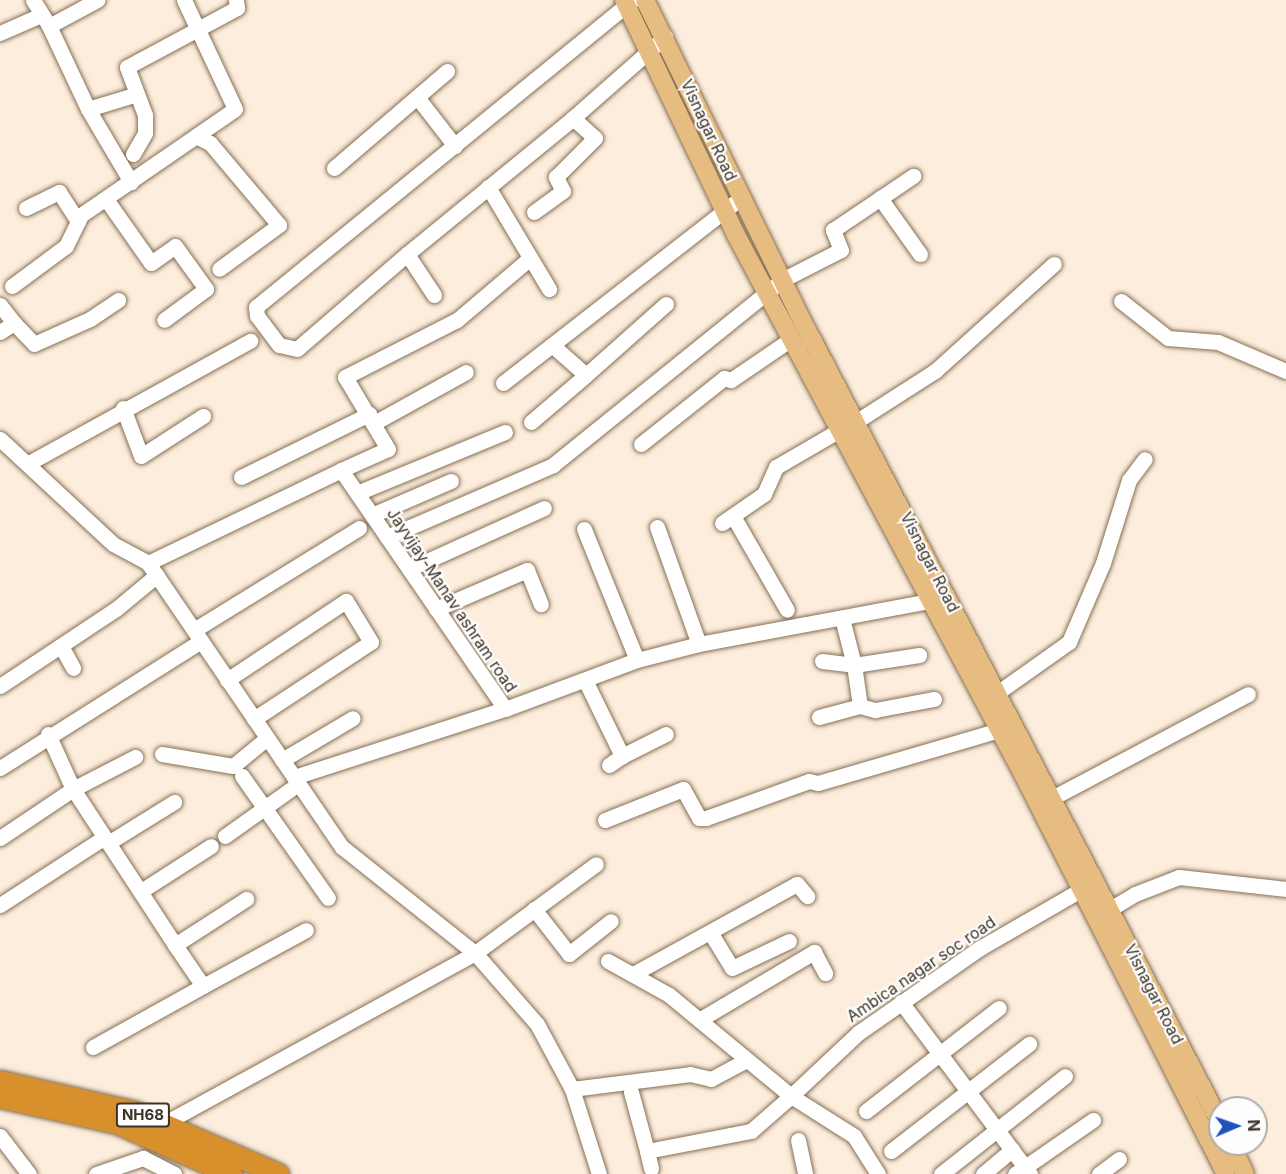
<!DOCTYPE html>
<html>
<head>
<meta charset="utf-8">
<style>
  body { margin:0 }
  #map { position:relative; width:1286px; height:1174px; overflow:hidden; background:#fceddc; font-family:Inter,sans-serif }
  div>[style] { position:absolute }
  .roads { filter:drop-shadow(0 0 2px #856f55) drop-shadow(0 0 2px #856f55) }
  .minor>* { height:15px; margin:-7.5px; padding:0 7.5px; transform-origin:7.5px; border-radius:7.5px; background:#fff }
  .major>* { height:18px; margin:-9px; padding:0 9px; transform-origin:9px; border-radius:9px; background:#e7bc80 }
  .highway>* { height:21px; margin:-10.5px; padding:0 10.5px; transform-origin:10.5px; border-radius:10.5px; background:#d7902c }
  span { translate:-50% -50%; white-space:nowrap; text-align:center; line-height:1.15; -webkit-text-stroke:4.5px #fdfdfd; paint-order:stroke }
  .shield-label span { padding:2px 4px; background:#fdfdfd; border:2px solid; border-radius:4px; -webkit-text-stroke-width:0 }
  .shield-label { font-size:15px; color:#3d3328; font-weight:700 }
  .street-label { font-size:16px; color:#3d3328 }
  .north { position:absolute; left:1208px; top:1096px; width:60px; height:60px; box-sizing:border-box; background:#fdfdfd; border:2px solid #b0aca8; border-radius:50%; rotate:88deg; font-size:16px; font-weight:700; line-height:24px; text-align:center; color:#3d3328 }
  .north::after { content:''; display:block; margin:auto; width:21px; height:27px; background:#1e52bf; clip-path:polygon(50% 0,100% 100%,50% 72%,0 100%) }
</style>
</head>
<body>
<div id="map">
  <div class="roads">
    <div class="minor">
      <div style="left:33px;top:0;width:31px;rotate:58deg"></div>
      <div style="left:49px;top:26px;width:92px;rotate:64.8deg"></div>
      <div style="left:88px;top:109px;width:51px;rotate:-17deg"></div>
      <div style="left:184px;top:0;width:120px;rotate:64.9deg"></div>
      <div style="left:235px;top:109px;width:47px;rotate:145.3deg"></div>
      <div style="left:49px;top:26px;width:55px;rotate:-28.4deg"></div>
      <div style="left:0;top:33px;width:45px;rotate:-23.7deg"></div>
      <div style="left:417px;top:97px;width:62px;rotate:52.2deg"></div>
      <div style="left:88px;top:109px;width:85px;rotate:59.5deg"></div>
      <div style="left:133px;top:154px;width:24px;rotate:-60deg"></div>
      <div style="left:145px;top:133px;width:18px;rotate:-90deg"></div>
      <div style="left:145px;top:115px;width:51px;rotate:-110.6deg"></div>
      <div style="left:127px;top:67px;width:125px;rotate:-28.2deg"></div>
      <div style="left:237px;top:8px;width:8px;rotate:-97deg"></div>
      <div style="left:334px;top:168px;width:149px;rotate:-40.6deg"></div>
      <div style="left:488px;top:187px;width:119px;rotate:59.1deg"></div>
      <div style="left:880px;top:198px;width:69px;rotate:54.5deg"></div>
      <div style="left:106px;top:199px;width:78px;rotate:54.9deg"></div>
      <div style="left:151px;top:263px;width:29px;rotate:-35deg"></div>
      <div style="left:175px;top:246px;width:53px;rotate:54.2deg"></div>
      <div style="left:206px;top:289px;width:52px;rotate:143.6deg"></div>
      <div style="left:26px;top:208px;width:37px;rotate:-26deg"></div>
      <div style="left:59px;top:192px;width:35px;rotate:57deg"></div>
      <div style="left:534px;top:212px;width:36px;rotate:-36deg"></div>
      <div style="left:563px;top:191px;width:16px;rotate:-117deg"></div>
      <div style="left:556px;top:177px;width:55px;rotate:-45deg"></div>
      <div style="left:595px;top:138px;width:30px;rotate:-138deg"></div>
      <div style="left:573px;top:118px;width:123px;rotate:-41.4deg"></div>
      <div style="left:407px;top:254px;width:215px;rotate:-39.3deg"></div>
      <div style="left:12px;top:286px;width:67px;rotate:-36.5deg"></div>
      <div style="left:66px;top:246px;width:34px;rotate:-64deg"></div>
      <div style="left:81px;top:215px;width:140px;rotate:-34.5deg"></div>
      <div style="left:196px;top:136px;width:16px;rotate:27deg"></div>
      <div style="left:210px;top:143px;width:107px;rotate:49.9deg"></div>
      <div style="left:279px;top:225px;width:74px;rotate:143.7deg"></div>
      <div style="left:434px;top:295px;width:49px;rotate:-123.4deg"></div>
      <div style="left:407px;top:254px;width:145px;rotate:139.2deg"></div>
      <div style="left:297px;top:349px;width:18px;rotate:-167deg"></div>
      <div style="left:279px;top:345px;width:36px;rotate:-127deg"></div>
      <div style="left:257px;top:316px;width:9px;rotate:-96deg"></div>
      <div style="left:256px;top:307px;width:486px;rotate:-39.2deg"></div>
      <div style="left:1121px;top:301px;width:60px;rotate:38.2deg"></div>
      <div style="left:1168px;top:338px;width:50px;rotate:4.6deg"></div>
      <div style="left:1218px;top:342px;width:74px;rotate:23.1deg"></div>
      <div style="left:0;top:305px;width:23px;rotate:52deg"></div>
      <div style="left:0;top:332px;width:17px;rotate:-33deg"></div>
      <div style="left:14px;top:323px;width:29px;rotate:46deg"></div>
      <div style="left:34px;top:344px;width:61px;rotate:-24.1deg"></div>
      <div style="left:90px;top:319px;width:34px;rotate:-34deg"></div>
      <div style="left:552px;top:345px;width:45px;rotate:41.4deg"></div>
      <div style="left:586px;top:375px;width:107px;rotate:-41.6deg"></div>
      <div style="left:503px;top:383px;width:301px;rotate:-37.9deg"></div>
      <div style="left:123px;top:408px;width:51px;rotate:69.4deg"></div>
      <div style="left:141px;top:456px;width:74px;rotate:-32.8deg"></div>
      <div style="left:857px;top:421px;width:93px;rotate:-32.7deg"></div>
      <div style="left:935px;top:371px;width:160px;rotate:-42deg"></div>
      <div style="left:531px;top:422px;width:72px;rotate:-40.5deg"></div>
      <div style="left:374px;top:423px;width:105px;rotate:-29deg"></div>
      <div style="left:0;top:439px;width:154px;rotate:42.9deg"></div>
      <div style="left:113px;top:544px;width:40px;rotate:28deg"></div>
      <div style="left:148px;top:563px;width:344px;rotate:55.7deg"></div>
      <div style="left:342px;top:847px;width:170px;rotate:38.6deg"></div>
      <div style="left:475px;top:953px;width:94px;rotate:48.9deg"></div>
      <div style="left:537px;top:1024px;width:74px;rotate:61.7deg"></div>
      <div style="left:572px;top:1089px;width:89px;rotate:72.4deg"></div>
      <div style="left:641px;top:444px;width:106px;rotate:-38.5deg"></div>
      <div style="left:724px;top:378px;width:7px;rotate:16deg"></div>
      <div style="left:731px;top:380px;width:73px;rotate:-34.3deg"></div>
      <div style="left:27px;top:464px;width:255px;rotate:-28.9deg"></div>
      <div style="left:341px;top:470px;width:51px;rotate:-24.1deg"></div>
      <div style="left:388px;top:449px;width:84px;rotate:-120.8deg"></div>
      <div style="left:345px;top:377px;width:126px;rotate:-27deg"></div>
      <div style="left:457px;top:320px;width:96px;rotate:-40.3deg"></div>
      <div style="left:241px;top:477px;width:143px;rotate:-26.2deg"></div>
      <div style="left:357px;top:493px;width:160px;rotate:-22.4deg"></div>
      <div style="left:372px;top:515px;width:86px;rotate:-23.3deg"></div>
      <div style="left:733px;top:516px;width:108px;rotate:60.1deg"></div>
      <div style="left:722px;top:523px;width:51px;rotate:-34.6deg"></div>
      <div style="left:764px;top:494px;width:30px;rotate:-66deg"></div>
      <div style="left:776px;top:467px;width:78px;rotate:-30.2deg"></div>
      <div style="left:657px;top:527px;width:124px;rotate:70.3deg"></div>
      <div style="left:584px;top:529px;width:141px;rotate:68deg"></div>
      <div style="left:387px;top:537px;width:181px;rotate:-23.4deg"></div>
      <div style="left:553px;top:465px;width:294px;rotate:-38.9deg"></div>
      <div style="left:782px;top:280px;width:66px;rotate:-27deg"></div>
      <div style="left:841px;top:250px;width:22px;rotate:-112deg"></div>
      <div style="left:833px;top:230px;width:97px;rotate:-34deg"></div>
      <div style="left:148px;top:563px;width:214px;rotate:-25.7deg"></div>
      <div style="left:341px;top:470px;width:290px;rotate:55.5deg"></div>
      <div style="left:409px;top:569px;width:148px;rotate:-24.3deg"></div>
      <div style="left:436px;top:609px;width:99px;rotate:-23.2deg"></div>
      <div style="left:527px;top:570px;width:37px;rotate:68deg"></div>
      <div style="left:194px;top:630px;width:194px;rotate:-31.7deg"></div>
      <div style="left:61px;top:646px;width:25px;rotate:61deg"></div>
      <div style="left:822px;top:661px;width:32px;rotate:7deg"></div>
      <div style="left:854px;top:665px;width:49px;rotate:-104.3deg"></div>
      <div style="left:227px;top:680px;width:143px;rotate:-33.6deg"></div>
      <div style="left:346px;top:601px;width:48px;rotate:58.6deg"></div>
      <div style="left:371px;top:642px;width:140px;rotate:146.7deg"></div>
      <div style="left:585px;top:680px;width:85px;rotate:64deg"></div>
      <div style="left:622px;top:756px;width:49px;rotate:-26.6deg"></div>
      <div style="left:0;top:686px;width:139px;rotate:-33.6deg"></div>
      <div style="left:116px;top:609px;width:53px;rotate:-39.7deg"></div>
      <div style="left:997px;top:693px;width:88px;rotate:-35.3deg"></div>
      <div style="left:1069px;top:642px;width:86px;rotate:-66.7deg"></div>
      <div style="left:1103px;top:563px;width:87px;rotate:-72.6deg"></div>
      <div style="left:1129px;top:480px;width:26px;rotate:-53deg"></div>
      <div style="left:860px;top:706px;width:41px;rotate:-98.3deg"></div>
      <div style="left:854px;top:665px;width:66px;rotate:-8.7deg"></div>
      <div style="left:819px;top:717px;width:42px;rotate:-15deg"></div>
      <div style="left:860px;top:706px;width:16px;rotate:15deg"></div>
      <div style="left:875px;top:710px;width:60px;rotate:-10.6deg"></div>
      <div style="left:48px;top:734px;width:60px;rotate:65.6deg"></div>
      <div style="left:73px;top:789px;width:186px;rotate:56.8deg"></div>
      <div style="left:175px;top:945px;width:85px;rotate:-32.9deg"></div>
      <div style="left:162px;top:754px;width:72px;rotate:9.6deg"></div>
      <div style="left:233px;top:766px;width:44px;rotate:-39.5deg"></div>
      <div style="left:282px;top:760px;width:82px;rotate:-30.6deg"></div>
      <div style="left:609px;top:765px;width:16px;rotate:-35deg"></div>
      <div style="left:0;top:768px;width:238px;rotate:-32.3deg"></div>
      <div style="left:242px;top:776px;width:149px;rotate:54.8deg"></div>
      <div style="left:294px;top:777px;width:222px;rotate:-17.9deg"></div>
      <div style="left:505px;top:709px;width:141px;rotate:-20.4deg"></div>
      <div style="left:637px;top:660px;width:64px;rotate:-14.5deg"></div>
      <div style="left:699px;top:644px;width:245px;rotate:-10.6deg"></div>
      <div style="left:1050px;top:799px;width:224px;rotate:-27.9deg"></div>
      <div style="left:605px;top:820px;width:84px;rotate:-21.7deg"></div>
      <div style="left:683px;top:789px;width:33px;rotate:61deg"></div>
      <div style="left:699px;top:818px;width:7px"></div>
      <div style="left:706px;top:818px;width:109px;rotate:-19.8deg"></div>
      <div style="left:809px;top:781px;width:9px;rotate:13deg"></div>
      <div style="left:818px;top:783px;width:200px;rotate:-16.3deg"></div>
      <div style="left:225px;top:836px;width:90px;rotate:-35.5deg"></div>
      <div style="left:0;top:838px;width:88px;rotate:-33.9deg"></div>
      <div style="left:73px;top:789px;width:70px;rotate:-27.3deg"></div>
      <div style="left:108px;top:843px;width:78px;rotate:-31.8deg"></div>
      <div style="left:141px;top:891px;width:83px;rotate:-32.7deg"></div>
      <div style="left:0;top:905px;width:123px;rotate:-33deg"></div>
      <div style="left:534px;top:909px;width:57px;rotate:52.1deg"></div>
      <div style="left:569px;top:954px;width:53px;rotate:-38.2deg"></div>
      <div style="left:1110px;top:909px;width:29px;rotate:-31deg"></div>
      <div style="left:1135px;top:894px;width:47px;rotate:-21.1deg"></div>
      <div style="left:1179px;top:877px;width:108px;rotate:6.4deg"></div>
      <div style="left:710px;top:932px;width:42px;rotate:58.6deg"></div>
      <div style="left:732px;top:968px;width:63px;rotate:-25.3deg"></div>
      <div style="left:608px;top:961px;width:70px;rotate:29.1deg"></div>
      <div style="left:669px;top:995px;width:158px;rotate:39.6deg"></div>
      <div style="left:791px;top:1096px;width:92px;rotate:-43.2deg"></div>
      <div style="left:858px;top:1033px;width:149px;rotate:-34.9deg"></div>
      <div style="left:980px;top:948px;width:128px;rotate:-30deg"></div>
      <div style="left:633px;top:974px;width:187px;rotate:-28.8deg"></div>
      <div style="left:797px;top:884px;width:16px;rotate:50deg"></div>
      <div style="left:203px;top:986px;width:117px;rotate:-28.5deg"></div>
      <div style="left:901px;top:1002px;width:215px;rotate:53.1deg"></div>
      <div style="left:699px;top:1020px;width:134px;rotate:-30.6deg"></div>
      <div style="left:814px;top:952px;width:24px;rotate:62deg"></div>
      <div style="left:93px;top:1047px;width:126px;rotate:-29deg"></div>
      <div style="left:203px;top:986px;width:50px;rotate:-124.3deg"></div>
      <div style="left:572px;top:1089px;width:119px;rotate:-7.2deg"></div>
      <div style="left:690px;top:1074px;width:22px;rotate:13deg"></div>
      <div style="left:711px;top:1079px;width:40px;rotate:-28deg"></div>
      <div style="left:631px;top:1092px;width:61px;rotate:74.8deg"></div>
      <div style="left:647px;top:1151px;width:106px;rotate:-10.9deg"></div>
      <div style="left:751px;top:1131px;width:53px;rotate:-41.2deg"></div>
      <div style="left:791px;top:1096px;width:75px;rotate:32.4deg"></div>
      <div style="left:854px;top:1136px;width:45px;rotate:57.7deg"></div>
      <div style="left:866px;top:1111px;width:168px;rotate:-37.8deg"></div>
      <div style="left:163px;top:1124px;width:356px;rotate:-28.7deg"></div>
      <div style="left:475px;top:953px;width:150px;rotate:-36.3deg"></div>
      <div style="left:0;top:1136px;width:48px;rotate:52.7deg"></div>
      <div style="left:798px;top:1140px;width:35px;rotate:78deg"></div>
      <div style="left:647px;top:1151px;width:18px;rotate:77deg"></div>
      <div style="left:891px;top:1151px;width:175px;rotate:-37.8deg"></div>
      <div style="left:96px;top:1174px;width:50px;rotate:-18.8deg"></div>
      <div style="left:143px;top:1158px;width:35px;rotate:27deg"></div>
      <div style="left:941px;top:1174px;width:158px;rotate:-38.3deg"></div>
      <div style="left:983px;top:1174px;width:38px;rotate:-40deg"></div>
      <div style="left:1015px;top:1174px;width:95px;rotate:-34.7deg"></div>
      <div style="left:1099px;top:1174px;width:25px;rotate:-37deg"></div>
    </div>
    <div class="major">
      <div style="left:624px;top:0;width:260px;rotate:64.5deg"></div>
      <div style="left:736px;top:235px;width:613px;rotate:61.97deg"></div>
      <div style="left:1024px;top:776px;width:446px;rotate:63.1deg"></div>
      <div style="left:645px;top:0;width:365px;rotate:63.9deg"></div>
      <div style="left:806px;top:328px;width:895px;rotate:62.46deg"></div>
      <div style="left:1231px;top:1144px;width:33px;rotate:65deg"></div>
    </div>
    <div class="highway">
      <div style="left:0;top:1081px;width:139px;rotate:12.9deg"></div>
      <div style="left:135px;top:1112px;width:156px;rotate:23.4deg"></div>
      <div style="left:0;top:1097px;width:120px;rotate:12.5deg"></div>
      <div style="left:117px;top:1123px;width:125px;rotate:24.1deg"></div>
    </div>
  </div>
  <div class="shield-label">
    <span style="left:143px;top:1115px">NH68</span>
  </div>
  <div class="street-label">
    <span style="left:709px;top:130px;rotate:65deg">Visnagar Road</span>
    <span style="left:930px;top:562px;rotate:63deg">Visnagar Road</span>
    <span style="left:452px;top:600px;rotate:56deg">Jayvijay-Manav ashram road</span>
    <span style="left:921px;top:969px;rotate:-34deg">Ambica nagar soc road</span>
    <span style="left:1154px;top:994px;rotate:63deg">Visnagar Road</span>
  </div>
  <div class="north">N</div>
</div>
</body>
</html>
